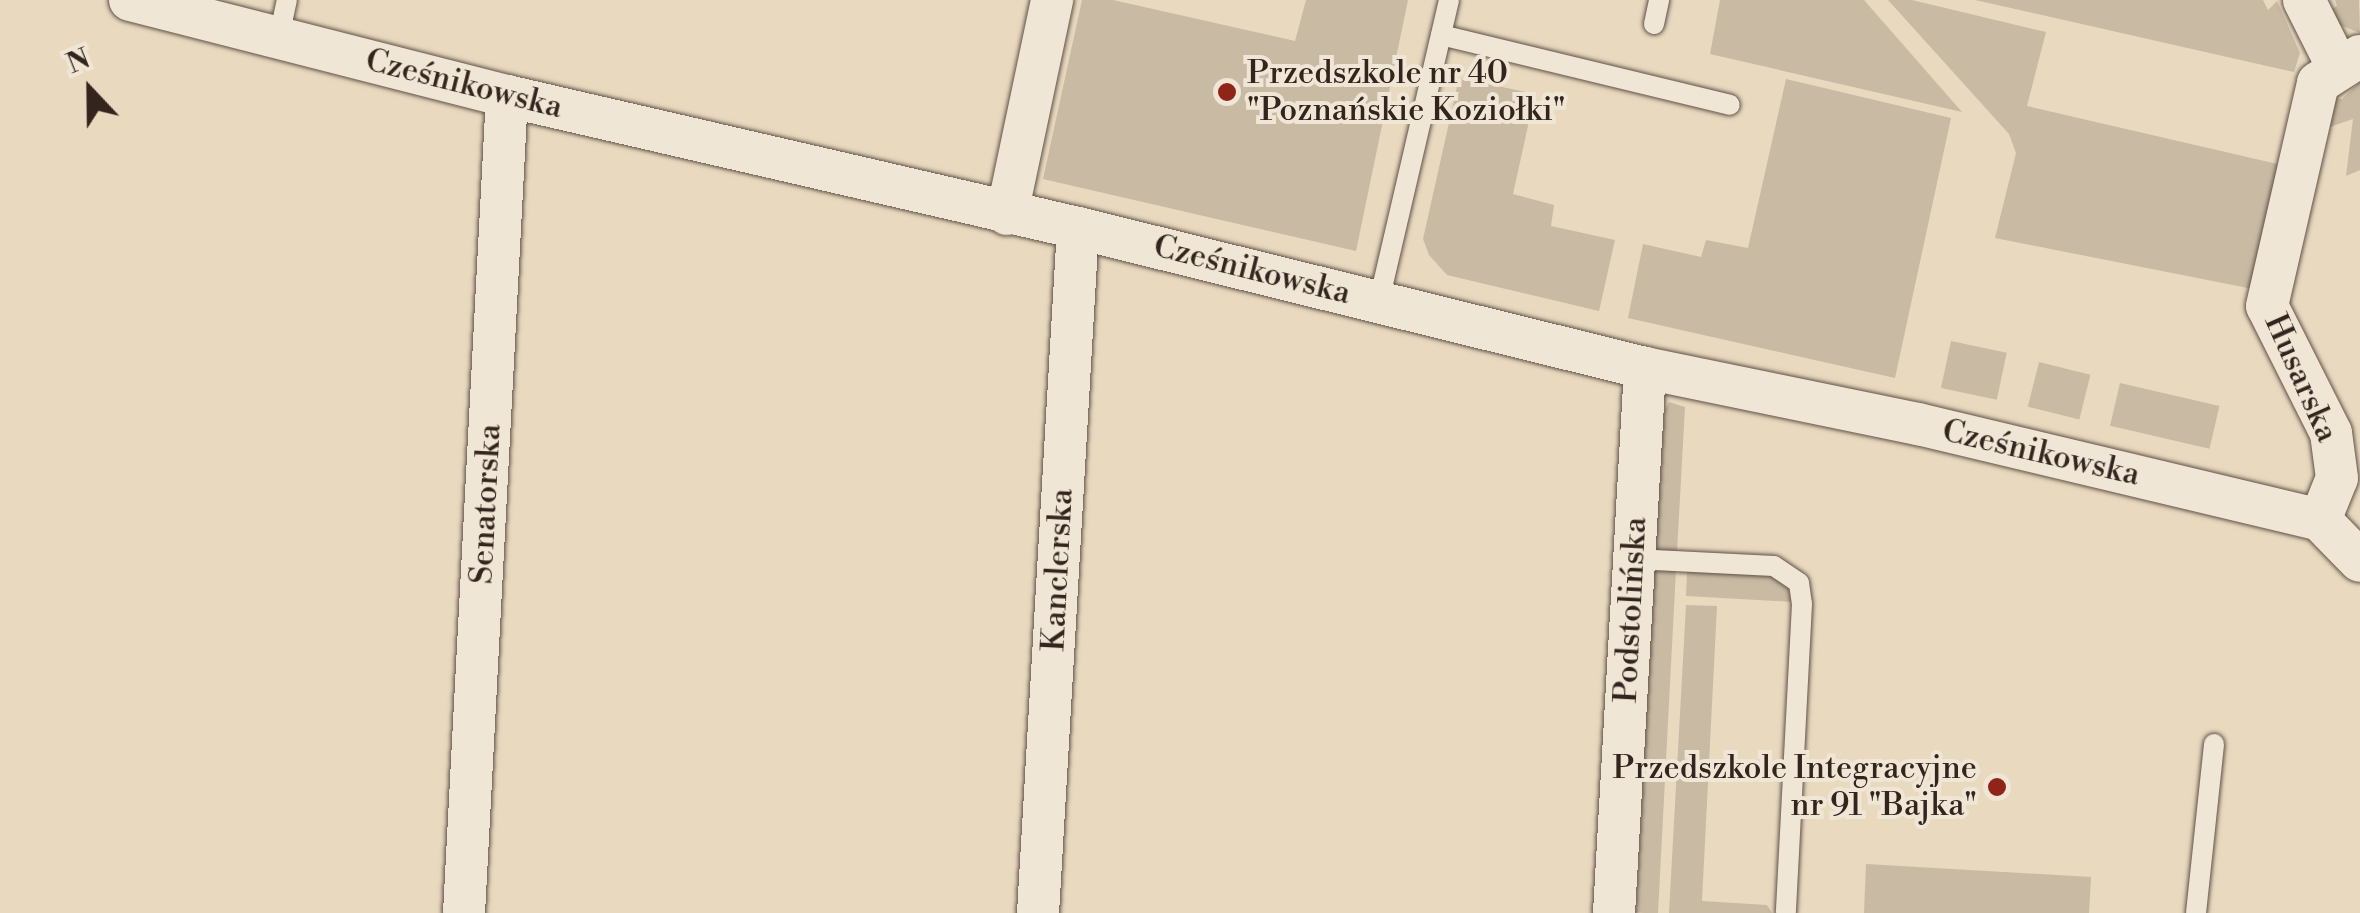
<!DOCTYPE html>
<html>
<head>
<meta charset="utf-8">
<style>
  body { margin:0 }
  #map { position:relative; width:2360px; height:913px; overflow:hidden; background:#e8d9bf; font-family:"Libre Bodoni",serif }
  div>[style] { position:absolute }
  .green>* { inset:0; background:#c9baa4; transform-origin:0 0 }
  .roads { filter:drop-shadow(0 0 2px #605146) drop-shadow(0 0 2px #605146) }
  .lane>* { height:20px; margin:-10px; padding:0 10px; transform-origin:10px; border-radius:10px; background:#f0e6d5 }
  .street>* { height:42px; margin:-21px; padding:0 21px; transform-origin:21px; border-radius:21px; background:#f0e6d5 }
  .dots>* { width:28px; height:28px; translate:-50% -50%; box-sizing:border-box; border:5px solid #f0e6d5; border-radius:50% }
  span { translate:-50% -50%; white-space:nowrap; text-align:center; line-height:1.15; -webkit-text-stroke:8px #f0e6d5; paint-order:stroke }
  .poi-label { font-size:32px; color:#33241e }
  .left { translate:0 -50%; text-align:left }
  .right { translate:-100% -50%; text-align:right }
  .street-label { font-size:32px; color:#33241e }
  .north { position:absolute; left:40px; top:40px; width:100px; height:100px; -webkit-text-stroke:8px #f0e6d5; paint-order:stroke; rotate:338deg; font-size:28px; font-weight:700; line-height:40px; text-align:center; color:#33241e }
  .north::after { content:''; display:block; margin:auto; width:35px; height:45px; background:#33241e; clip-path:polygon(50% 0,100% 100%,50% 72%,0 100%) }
</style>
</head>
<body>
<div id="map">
  <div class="green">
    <div style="clip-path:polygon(1082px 0,1113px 0,1295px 41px,1306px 0,1408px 0,1356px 251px,1043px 179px)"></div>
    <div style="clip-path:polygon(1720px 0,1864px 0,1962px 112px,1710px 54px)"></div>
    <div style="clip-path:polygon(1888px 0,1912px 0,2046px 32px,2027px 106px,2286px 166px,2258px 290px,1995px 238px,2016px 153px,2009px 134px)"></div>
    <div style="clip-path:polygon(1975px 0,2263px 0,2268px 10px,2277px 1px,2300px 53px,2294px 72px)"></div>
    <div style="clip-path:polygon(2335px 0,2359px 0,2360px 33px,2340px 25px,2330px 10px,2337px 6px)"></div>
    <div style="clip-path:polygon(1459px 78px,1535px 94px,1513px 194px,1554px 205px,1551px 226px,1615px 240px,1599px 311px,1447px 275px,1429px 255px,1423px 239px)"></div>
    <div style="clip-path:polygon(1786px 79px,1951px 118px,1895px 378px,1628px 318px,1643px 244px,1701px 257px,1706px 240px,1748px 248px)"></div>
    <div style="clip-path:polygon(2360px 82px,2360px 170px,2346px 176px,2353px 119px,2321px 130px,2330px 99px,2342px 99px)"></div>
    <div style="left:1951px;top:341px;width:57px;height:48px;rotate:12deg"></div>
    <div style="left:2039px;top:362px;width:53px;height:46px;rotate:14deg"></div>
    <div style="left:2120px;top:383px;width:102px;height:44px;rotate:13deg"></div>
    <div style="clip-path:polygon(1669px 402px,1685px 407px,1677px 552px,1655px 550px,1664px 411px)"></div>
    <div style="left:1654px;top:569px;width:22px;height:344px;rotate:3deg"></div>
    <div style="clip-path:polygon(1687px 571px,1764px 574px,1785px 584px,1794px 602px,1686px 596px)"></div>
    <div style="clip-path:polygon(1686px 605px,1717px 606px,1702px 901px,1767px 905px,1772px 913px,1669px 913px)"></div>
    <div style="clip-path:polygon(1866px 864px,2091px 877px,2089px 913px,1864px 913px)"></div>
  </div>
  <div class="roads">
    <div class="lane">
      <div style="left:1654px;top:24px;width:25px;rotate:-78deg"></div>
      <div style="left:1441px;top:35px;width:297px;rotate:13.6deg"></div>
      <div style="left:279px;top:37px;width:38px;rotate:-78deg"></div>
      <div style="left:1379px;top:301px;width:309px;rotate:-76.9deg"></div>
      <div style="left:1634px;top:559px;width:140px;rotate:2.9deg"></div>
      <div style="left:1774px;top:566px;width:30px;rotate:34deg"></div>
      <div style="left:1799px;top:583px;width:21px;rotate:82deg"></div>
      <div style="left:1802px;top:604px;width:309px;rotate:93deg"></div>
      <div style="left:2196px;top:913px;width:170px;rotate:-83.9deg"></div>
    </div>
    <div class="street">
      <div style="left:130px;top:0;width:389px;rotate:14.3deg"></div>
      <div style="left:507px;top:96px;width:586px;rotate:13.02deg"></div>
      <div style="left:1078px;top:228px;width:584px;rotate:13.87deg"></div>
      <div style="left:1645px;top:368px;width:279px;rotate:11.6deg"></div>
      <div style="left:1918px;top:424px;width:413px;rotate:13.4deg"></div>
      <div style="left:2320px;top:520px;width:57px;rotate:45.7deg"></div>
      <div style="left:2304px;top:0;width:76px;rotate:63.4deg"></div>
      <div style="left:1007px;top:214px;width:219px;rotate:-78.1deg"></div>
      <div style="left:2320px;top:520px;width:45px;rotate:-68deg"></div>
      <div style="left:2337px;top:478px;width:45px;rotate:-97.6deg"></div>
      <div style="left:2331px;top:433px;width:142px;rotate:-116.7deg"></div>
      <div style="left:2267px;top:306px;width:229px;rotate:-77.1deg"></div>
      <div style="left:2318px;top:83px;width:50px;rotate:-32.7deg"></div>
      <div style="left:464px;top:913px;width:818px;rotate:-86.99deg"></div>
      <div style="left:1038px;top:913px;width:686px;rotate:-86.66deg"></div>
      <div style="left:1614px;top:913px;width:546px;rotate:-86.74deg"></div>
    </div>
  </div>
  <div class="dots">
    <div style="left:1227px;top:92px;background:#8f2418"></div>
    <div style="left:1997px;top:787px;background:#8f2418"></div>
  </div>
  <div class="poi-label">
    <span class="left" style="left:1247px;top:92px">Przedszkole nr 40<br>"Poznańskie Koziołki"</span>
    <span class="right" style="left:1977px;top:787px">Przedszkole Integracyjne<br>nr 91 "Bajka"</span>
  </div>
  <div class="street-label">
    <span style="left:464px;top:84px;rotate:14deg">Cześnikowska</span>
    <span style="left:1252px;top:270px;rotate:14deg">Cześnikowska</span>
    <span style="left:2301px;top:378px;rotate:66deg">Husarska</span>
    <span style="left:2041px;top:453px;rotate:13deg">Cześnikowska</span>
    <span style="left:486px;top:504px;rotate:-87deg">Senatorska</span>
    <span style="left:1058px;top:570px;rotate:-87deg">Kanclerska</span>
    <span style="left:1631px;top:610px;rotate:-87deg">Podstolińska</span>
  </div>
  <div class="north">N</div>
</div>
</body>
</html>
